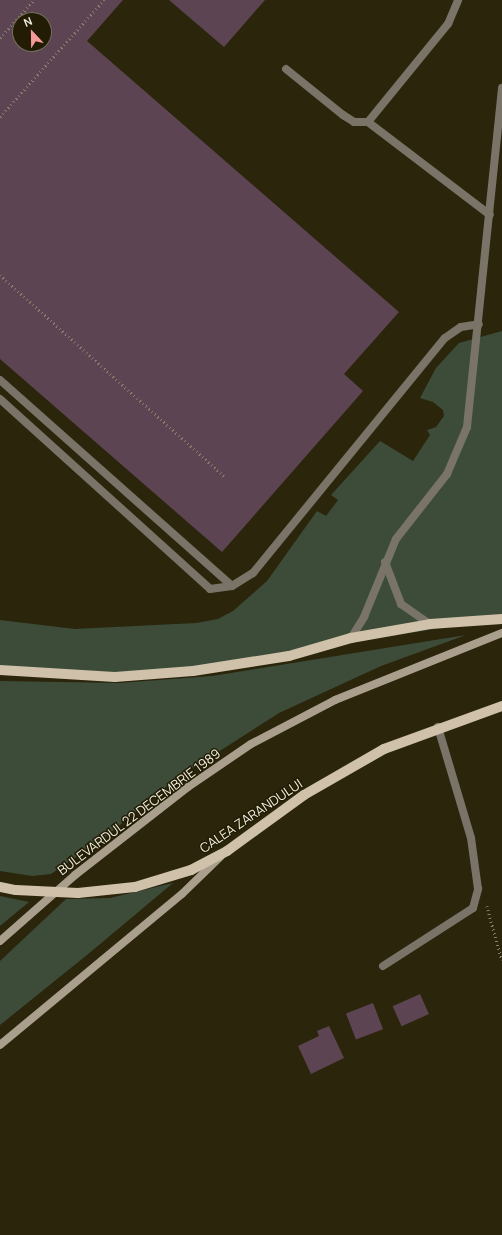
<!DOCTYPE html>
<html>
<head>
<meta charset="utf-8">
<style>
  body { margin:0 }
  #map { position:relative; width:502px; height:1235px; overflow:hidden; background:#2b250c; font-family:Manrope,sans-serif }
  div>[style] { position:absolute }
  .green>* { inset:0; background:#3c4c39 }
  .building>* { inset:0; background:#5d4452; transform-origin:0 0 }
  .path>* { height:2.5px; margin-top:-1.25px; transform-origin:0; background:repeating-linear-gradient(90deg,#86816d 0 1px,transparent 0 4px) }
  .service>* { height:8px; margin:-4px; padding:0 4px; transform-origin:4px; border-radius:4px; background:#797368 }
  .minor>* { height:8px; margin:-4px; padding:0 4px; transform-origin:4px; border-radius:4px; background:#797368 }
  .secondary>* { height:8px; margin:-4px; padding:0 4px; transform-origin:4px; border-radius:4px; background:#aa9f8d }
  .primary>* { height:10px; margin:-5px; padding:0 5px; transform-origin:5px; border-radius:5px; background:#cfc1aa }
  .primary-bridge>* { height:10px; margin:-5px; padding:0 5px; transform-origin:5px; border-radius:5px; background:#cfc1aa }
  span { translate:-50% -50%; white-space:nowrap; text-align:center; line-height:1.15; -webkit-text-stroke:3px #211c03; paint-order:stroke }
  .street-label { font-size:13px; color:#f2efe0 }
  .north { position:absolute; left:12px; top:12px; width:40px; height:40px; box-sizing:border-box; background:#211c03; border:1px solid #75705b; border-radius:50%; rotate:338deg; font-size:11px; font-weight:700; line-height:16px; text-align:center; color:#f2efe0 }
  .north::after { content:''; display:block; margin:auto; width:14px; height:18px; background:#f59b98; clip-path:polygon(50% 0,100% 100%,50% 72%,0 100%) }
</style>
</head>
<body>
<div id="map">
  <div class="green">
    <div style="clip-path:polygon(502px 331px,502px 618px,184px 670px,127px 673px,0 666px,0 620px,75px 629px,196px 623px,218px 619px,233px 611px,267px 581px,317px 511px,326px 516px,338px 500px,331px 495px,380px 441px,413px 461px,430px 435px,427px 430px,436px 427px,444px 416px,443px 410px,433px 402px,420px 398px,436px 368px,459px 343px)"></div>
    <div style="clip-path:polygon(466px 635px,381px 666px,279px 713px,173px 781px,104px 838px,51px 874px,32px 876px,0 871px,0 681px,119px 683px,212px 676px)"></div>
    <div style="clip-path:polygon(173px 883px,87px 955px,0 1025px,0 961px,66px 899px,110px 898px)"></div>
    <div style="clip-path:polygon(0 896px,29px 902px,0 926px)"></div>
  </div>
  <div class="building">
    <div style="clip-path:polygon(evenodd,0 0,123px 0,87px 41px,399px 312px,344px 374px,363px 391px,222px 552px,0 359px,0 0,20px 20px,44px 20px,44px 44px,20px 44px,20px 20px)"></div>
    <div style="clip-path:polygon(169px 0,265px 0,224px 47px)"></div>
    <div style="left:420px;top:994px;width:22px;height:30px;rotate:66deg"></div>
    <div style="left:373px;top:1003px;width:28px;height:29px;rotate:69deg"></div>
    <div style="clip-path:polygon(329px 1026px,344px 1058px,311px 1074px,298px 1046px,319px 1036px,317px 1031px)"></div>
  </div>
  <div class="path">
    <div style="left:0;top:38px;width:51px;rotate:-48.2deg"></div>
    <div style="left:0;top:117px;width:157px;rotate:-48.4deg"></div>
    <div style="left:0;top:275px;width:301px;rotate:41.9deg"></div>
    <div style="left:487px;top:906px;width:56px;rotate:74.5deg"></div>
  </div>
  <div class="service">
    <div style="left:286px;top:69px;width:73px;rotate:38.9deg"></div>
    <div style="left:343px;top:115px;width:13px;rotate:32deg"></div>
    <div style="left:354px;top:122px;width:14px"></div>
    <div style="left:368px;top:122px;width:153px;rotate:37.3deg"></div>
    <div style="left:368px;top:122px;width:127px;rotate:-50.8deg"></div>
    <div style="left:448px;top:24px;width:26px;rotate:-67deg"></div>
    <div style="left:0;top:380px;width:310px;rotate:41.6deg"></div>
    <div style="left:0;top:399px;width:283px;rotate:42.1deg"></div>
    <div style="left:210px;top:589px;width:22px;rotate:-8deg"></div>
    <div style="left:232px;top:586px;width:25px;rotate:-32deg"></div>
    <div style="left:253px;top:573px;width:303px;rotate:-50.8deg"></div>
    <div style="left:445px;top:338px;width:19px;rotate:-35deg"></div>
    <div style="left:461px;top:327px;width:18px;rotate:-9deg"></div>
    <div style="left:385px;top:562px;width:45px;rotate:69.1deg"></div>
    <div style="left:401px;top:604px;width:35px;rotate:35deg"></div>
    <div style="left:351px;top:638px;width:25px;rotate:-58deg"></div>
    <div style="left:364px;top:617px;width:84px;rotate:-67.7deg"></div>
    <div style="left:396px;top:539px;width:83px;rotate:-51.9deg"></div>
    <div style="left:447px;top:474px;width:51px;rotate:-66.9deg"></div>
    <div style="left:467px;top:427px;width:341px;rotate:-84.1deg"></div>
  </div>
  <div class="minor">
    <div style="left:383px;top:966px;width:107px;rotate:-32.8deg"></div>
    <div style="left:473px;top:908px;width:20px;rotate:-75deg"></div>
    <div style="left:478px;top:889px;width:51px;rotate:-97.8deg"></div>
    <div style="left:471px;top:838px;width:116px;rotate:-106.6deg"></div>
  </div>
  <div class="secondary">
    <div style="left:0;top:941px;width:100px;rotate:-41.3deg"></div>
    <div style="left:75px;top:875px;width:143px;rotate:-37.9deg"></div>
    <div style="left:188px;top:787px;width:76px;rotate:-34.3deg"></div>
    <div style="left:251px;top:744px;width:95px;rotate:-27.6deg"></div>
    <div style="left:335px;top:700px;width:180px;rotate:-21.9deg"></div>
    <div style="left:0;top:1045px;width:236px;rotate:-39.7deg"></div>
    <div style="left:182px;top:894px;width:54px;rotate:-44.3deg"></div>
  </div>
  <div class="primary">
    <div style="left:0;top:670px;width:115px;rotate:3.5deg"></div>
    <div style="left:115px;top:677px;width:78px;rotate:-4.4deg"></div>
    <div style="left:193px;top:671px;width:97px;rotate:-8.9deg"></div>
    <div style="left:289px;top:656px;width:65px;rotate:-16.2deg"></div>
    <div style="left:351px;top:638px;width:80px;rotate:-10deg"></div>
    <div style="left:430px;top:624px;width:72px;rotate:-4deg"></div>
    <div style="left:0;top:887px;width:16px;rotate:11deg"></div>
    <div style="left:135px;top:887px;width:59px;rotate:-16.9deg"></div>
    <div style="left:191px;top:870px;width:41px;rotate:-27.8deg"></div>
    <div style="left:227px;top:851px;width:95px;rotate:-36deg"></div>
    <div style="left:304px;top:795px;width:92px;rotate:-29.9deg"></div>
    <div style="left:384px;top:749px;width:126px;rotate:-20deg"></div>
  </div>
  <div class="primary-bridge">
    <div style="left:16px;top:890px;width:62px;rotate:2.8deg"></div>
    <div style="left:78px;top:893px;width:57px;rotate:-6deg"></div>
  </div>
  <div class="street-label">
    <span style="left:139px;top:812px;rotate:-37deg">BULEVARDUL 22 DECEMBRIE 1989</span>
    <span style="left:251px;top:816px;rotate:-34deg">CALEA ZARANDULUI</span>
  </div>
  <div class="north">N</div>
</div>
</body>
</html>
